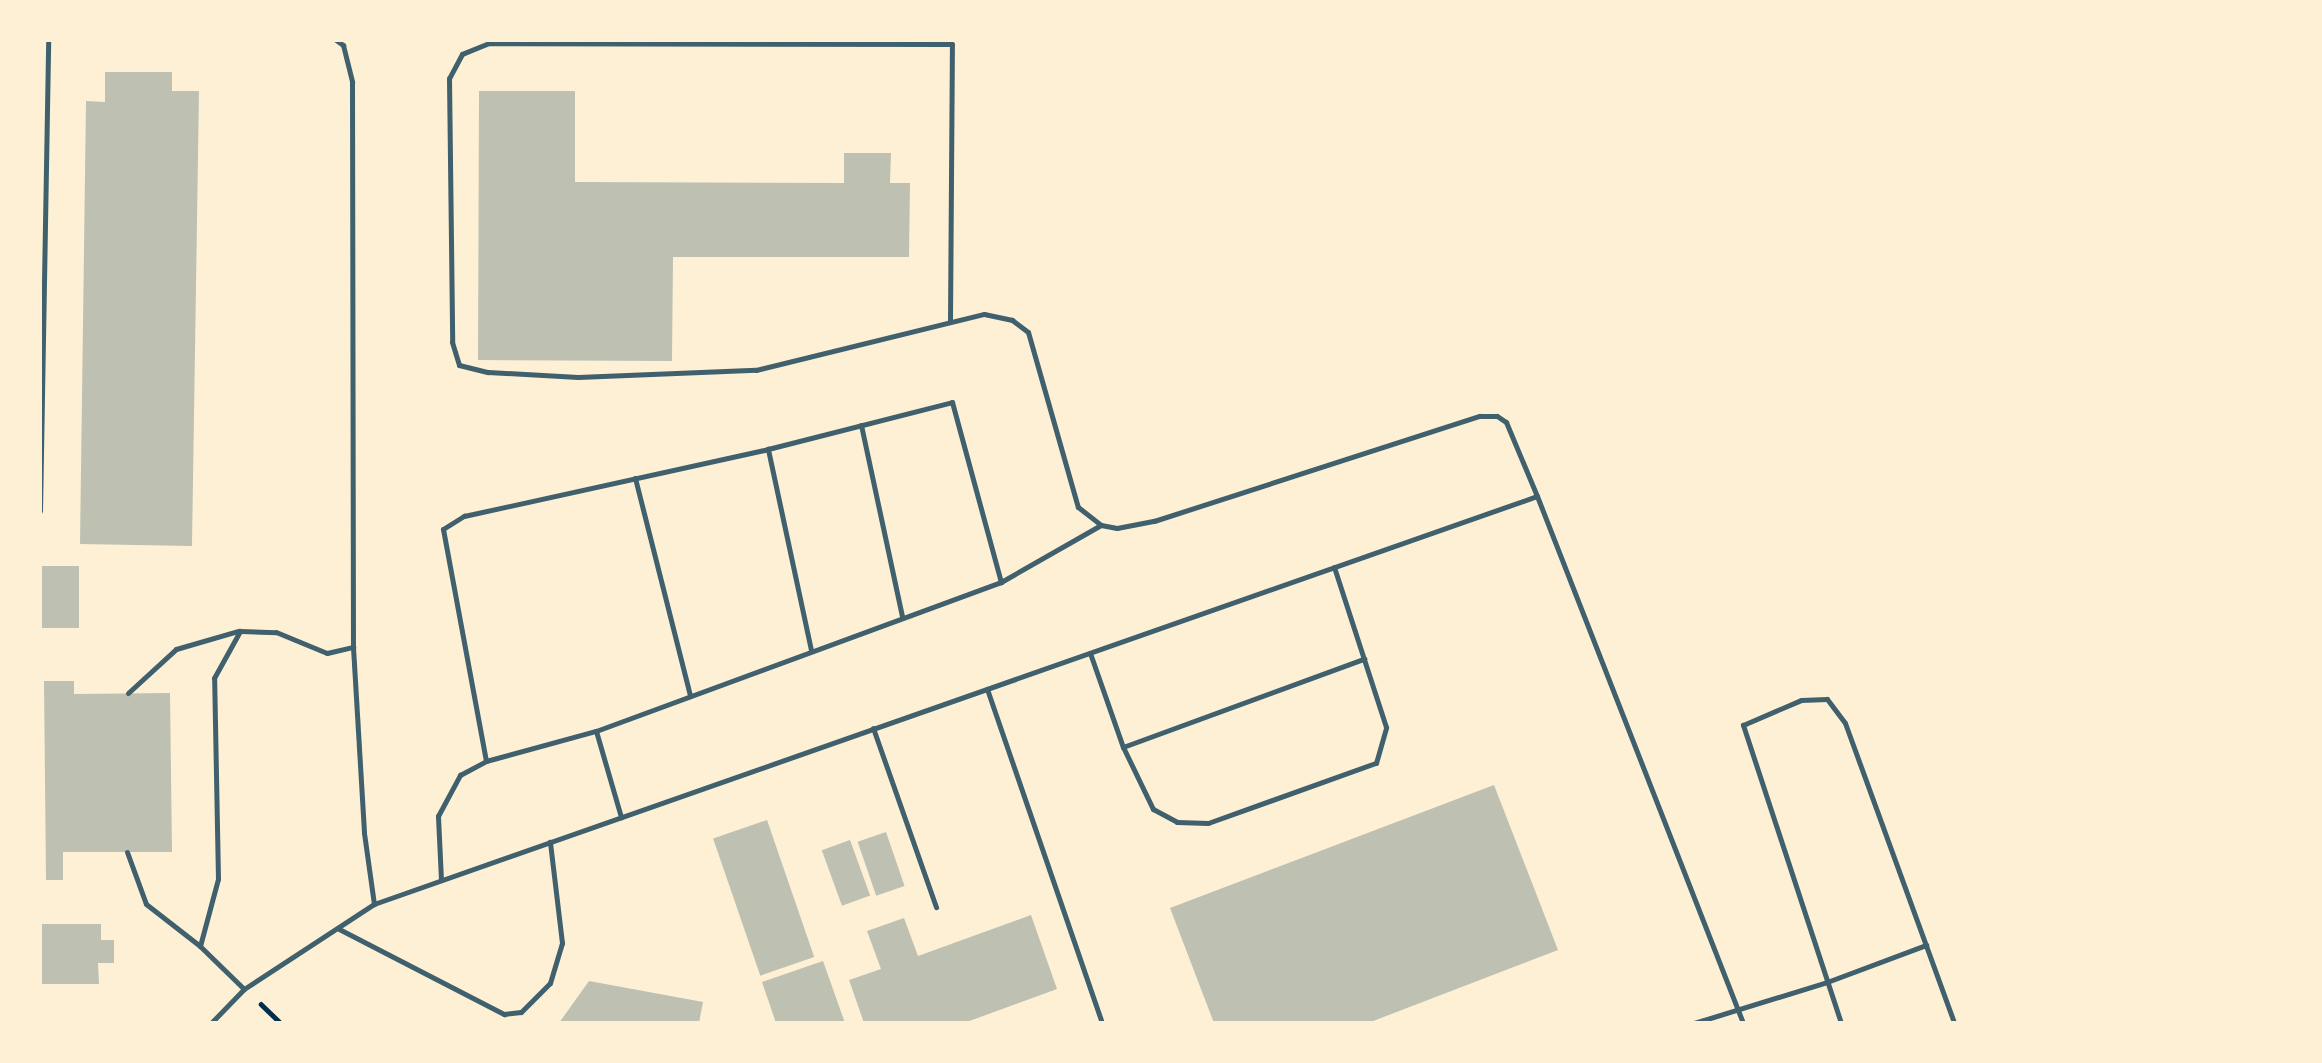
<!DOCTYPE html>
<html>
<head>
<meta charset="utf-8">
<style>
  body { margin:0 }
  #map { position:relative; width:2322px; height:1063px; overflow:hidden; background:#fdf0d5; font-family:Montserrat,sans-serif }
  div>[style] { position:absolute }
  .building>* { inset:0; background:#bec0b2; transform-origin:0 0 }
  .path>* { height:4.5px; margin:-2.25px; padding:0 2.25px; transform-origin:2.25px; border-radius:2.25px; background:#003049 }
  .service>* { height:5px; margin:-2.5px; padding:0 2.5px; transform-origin:2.5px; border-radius:2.5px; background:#3f606c }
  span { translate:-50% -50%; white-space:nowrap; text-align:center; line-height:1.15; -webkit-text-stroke:7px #fdf0d5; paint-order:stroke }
  .frame { position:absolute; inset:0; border:42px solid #fdf0d5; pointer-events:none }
</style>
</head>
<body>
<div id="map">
  <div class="building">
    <div style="clip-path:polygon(105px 72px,172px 72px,172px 91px,199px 91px,192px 546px,80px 544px,86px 101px,105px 102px)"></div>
    <div style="clip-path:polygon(479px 91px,575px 91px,575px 182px,844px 183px,844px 153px,891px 153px,890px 183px,910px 183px,909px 257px,673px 257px,672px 361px,478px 360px)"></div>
    <div style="left:40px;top:566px;width:39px;height:62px"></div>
    <div style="clip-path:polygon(44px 681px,74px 681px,74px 694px,170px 693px,172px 852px,63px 852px,63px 880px,46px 880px)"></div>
    <div style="clip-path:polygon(1494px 785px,1558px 950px,1368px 1023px,1214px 1023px,1170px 908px)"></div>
    <div style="left:767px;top:820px;width:145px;height:57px;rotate:71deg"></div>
    <div style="left:886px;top:832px;width:57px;height:30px;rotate:71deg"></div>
    <div style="left:850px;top:840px;width:59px;height:30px;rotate:70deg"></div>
    <div style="clip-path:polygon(1031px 915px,1057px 989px,964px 1023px,864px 1023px,849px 980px,881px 969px,867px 931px,904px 918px,918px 956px)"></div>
    <div style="clip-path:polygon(40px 924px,101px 924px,101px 940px,114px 940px,114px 963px,98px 963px,99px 984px,40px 984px)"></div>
    <div style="clip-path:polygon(823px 961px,845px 1023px,776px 1023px,762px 982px)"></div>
    <div style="clip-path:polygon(589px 981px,703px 1002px,699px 1023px,559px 1023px)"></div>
  </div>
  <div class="path">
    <div style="left:261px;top:1004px;width:28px;rotate:44deg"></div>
  </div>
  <div class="service">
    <div style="left:336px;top:40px;width:9px;rotate:36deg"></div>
    <div style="left:343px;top:45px;width:38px;rotate:76deg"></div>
    <div style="left:352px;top:82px;width:565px;rotate:89.9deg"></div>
    <div style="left:353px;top:647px;width:186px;rotate:86.6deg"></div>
    <div style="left:364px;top:833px;width:72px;rotate:82deg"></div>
    <div style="left:950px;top:322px;width:278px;rotate:-89.6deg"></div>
    <div style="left:952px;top:44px;width:463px;rotate:-179.9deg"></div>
    <div style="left:489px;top:43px;width:29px;rotate:158deg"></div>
    <div style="left:462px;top:54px;width:27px;rotate:118deg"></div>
    <div style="left:449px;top:78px;width:264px;rotate:89.3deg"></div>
    <div style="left:452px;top:342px;width:24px;rotate:73deg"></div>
    <div style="left:459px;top:365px;width:30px;rotate:14deg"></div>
    <div style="left:488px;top:372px;width:90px;rotate:3.2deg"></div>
    <div style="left:578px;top:377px;width:178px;rotate:-2.3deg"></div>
    <div style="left:756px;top:370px;width:235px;rotate:-13.8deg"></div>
    <div style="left:984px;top:314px;width:29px;rotate:12deg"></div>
    <div style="left:1012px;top:320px;width:20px;rotate:37deg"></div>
    <div style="left:1028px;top:332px;width:182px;rotate:74.1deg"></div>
    <div style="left:1078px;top:507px;width:29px;rotate:38deg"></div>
    <div style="left:1101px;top:525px;width:16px;rotate:11deg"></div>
    <div style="left:1117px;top:528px;width:38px;rotate:-11deg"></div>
    <div style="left:1154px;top:521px;width:342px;rotate:-17.9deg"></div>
    <div style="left:1480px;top:416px;width:17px"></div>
    <div style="left:1497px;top:416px;width:11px;rotate:34deg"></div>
    <div style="left:1506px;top:422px;width:80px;rotate:67.3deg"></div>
    <div style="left:861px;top:425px;width:196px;rotate:77.9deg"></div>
    <div style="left:635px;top:478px;width:225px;rotate:75.8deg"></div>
    <div style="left:40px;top:511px;width:471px;rotate:-89deg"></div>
    <div style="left:811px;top:650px;width:206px;rotate:-102.1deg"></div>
    <div style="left:768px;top:449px;width:190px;rotate:-14.3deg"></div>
    <div style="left:952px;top:402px;width:187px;rotate:74.8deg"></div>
    <div style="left:1090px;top:653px;width:100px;rotate:70.7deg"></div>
    <div style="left:1123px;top:747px;width:69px;rotate:64.2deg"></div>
    <div style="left:1153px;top:809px;width:27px;rotate:28deg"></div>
    <div style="left:1177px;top:822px;width:31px;rotate:2deg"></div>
    <div style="left:1208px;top:823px;width:178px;rotate:-19.7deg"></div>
    <div style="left:1376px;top:763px;width:37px;rotate:-74deg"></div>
    <div style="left:1386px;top:727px;width:168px;rotate:-108deg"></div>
    <div style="left:987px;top:689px;width:353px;rotate:71deg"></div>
    <div style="left:128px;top:693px;width:65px;rotate:-42.5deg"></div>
    <div style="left:176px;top:649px;width:65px;rotate:-16.2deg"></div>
    <div style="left:873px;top:728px;width:190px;rotate:70.6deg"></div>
    <div style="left:596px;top:731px;width:90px;rotate:73.8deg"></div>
    <div style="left:1123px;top:747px;width:257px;rotate:-20.1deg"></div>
    <div style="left:486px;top:761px;width:236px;rotate:-100.5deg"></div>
    <div style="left:443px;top:529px;width:25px;rotate:-32deg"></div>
    <div style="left:464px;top:516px;width:311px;rotate:-12.4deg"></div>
    <div style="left:127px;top:852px;width:55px;rotate:69.9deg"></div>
    <div style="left:146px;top:904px;width:68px;rotate:37.9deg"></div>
    <div style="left:441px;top:880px;width:64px;rotate:-92.7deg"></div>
    <div style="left:438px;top:816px;width:47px;rotate:-61.8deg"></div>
    <div style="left:460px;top:775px;width:30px;rotate:-28deg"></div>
    <div style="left:486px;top:761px;width:114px;rotate:-15.3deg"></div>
    <div style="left:596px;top:731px;width:432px;rotate:-20.2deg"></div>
    <div style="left:1001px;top:582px;width:115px;rotate:-29.7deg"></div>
    <div style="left:339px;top:929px;width:186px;rotate:27.3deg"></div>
    <div style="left:504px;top:1014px;width:17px;rotate:-7deg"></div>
    <div style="left:521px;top:1012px;width:41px;rotate:-45deg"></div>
    <div style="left:550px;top:983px;width:42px;rotate:-73.3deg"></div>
    <div style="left:562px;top:943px;width:102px;rotate:-96.8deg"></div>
    <div style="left:244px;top:989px;width:62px;rotate:-135.7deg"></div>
    <div style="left:200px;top:946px;width:69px;rotate:-75deg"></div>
    <div style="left:218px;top:879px;width:201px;rotate:-91.1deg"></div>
    <div style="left:214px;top:678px;width:54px;rotate:-61deg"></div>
    <div style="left:240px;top:631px;width:36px;rotate:2deg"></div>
    <div style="left:276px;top:632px;width:55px;rotate:22.4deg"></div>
    <div style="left:327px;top:653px;width:27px;rotate:-13deg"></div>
    <div style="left:211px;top:1023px;width:47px;rotate:-45.9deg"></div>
    <div style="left:244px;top:989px;width:155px;rotate:-33.2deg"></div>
    <div style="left:374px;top:904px;width:1232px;rotate:-19.33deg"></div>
    <div style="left:1537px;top:496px;width:566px;rotate:68.65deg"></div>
    <div style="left:1694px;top:1023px;width:139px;rotate:-17.1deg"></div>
    <div style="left:1827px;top:982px;width:106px;rotate:-20.5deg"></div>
    <div style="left:1841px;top:1023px;width:314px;rotate:-108.2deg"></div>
    <div style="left:1743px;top:725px;width:63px;rotate:-23.3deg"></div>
    <div style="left:1801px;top:700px;width:26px;rotate:-2deg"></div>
    <div style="left:1827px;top:699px;width:30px;rotate:53deg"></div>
    <div style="left:1845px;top:723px;width:319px;rotate:70deg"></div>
  </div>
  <div class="frame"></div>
</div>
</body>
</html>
